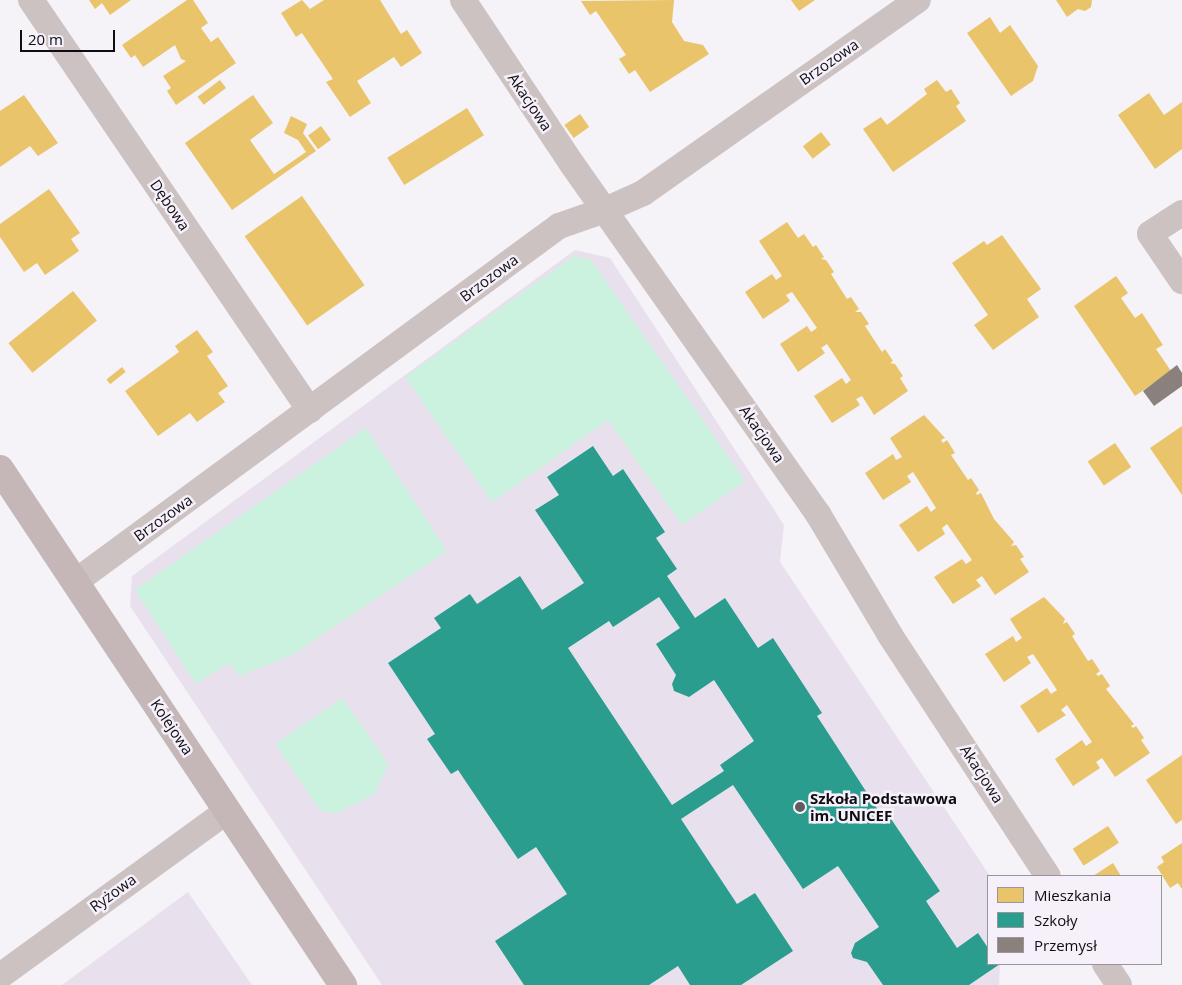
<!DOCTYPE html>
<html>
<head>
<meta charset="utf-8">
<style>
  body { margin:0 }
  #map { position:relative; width:1182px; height:985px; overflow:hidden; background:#f5f2f8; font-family:"Open Sans",sans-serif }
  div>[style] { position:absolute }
  .built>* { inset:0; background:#e8e1ed }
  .green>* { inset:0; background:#cbf2df }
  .homes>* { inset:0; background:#e9c46a; transform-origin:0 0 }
  .schools>* { inset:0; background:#2a9d8f }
  .industry>* { inset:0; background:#8a817c }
  .street>* { height:26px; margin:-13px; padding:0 13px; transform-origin:13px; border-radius:13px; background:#cdc2c2 }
  .secondary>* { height:28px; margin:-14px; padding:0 14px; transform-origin:14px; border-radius:14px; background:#c5b7b7 }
  .dots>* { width:14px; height:14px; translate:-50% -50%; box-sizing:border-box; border:2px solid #f5f0fa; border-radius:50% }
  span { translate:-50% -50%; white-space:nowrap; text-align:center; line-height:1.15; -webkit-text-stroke:5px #f5f0fa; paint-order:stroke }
  .street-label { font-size:15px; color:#0f0d11 }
  .poi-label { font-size:15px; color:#0f0d11; font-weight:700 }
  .left { translate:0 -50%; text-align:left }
  .legend { position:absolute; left:987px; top:875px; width:175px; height:90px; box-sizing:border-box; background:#f5f0fa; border:1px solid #99959d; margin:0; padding:6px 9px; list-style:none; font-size:15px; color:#0f0d11 }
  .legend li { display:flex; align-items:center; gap:10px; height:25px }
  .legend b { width:25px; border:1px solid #99959d }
  .scale { position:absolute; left:20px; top:30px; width:95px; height:22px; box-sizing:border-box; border:2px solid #0f0d11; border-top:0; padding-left:6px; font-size:15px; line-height:18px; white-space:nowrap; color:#0f0d11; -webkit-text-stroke:4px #f5f0fa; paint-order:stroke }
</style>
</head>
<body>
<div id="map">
  <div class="built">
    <div style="clip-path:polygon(575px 250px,610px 258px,784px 525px,780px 562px,990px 876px,988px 964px,1000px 964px,999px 985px,382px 985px,130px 606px,132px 576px)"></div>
    <div style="clip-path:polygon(188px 892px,252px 985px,62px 985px)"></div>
  </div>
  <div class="green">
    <div style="clip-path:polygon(574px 256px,591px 260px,745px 481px,682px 525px,608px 420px,492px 502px,405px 377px)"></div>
    <div style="clip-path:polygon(366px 428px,447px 551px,292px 655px,240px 676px,229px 663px,196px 684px,135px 590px)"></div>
    <div style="clip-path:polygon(343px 698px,388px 764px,375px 794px,335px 814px,320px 810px,275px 744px)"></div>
  </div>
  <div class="homes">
    <div style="clip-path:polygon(89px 0,131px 0,110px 15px,102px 3px,95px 9px)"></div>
    <div style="clip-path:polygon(187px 0,193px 0,208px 23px,201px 28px,211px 42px,218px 37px,236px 63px,176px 105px,167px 91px,171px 88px,163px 76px,186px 61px,181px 59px,175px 45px,143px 67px,135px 55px,131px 58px,122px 45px)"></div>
    <div style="clip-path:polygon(302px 0,310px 9px,324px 0,380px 0,401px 34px,407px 30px,422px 53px,401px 67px,394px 57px,357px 81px,371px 103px,350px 117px,326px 82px,333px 79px,302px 33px,296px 37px,281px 13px)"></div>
    <div style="clip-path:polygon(674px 0,672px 22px,684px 41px,703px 45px,709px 54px,650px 92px,635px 70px,629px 74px,619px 59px,626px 55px,596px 11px,590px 15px,581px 1px)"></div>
    <div style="clip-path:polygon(791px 0,815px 0,799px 11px)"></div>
    <div style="clip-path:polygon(1056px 0,1092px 0,1091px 7px,1085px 11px,1078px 9px,1067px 17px)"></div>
    <div style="clip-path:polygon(990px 17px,1000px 33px,1010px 25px,1038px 66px,1033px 81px,1011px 96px,967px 33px)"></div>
    <div style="left:220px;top:80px;width:10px;height:28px;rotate:53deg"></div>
    <div style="clip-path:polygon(937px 80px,946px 92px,951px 89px,960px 103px,956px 106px,966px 121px,893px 172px,863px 129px,881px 117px,887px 125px,927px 94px,924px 89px)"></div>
    <div style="clip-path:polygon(1149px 93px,1164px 115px,1182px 102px,1182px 149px,1155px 169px,1118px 115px)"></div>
    <div style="clip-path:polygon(24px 95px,58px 143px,38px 156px,30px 146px,0 167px,0 111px)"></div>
    <div style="clip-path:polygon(253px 95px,273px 123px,250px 140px,274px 174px,306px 152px,298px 140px,284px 133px,291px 116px,307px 124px,303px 133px,316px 151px,232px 210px,185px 143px)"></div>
    <div style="left:467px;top:108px;width:32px;height:94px;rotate:58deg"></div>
    <div style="left:580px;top:114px;width:16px;height:19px;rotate:55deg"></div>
    <div style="left:321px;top:126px;width:17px;height:16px;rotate:54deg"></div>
    <div style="left:821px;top:132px;width:16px;height:23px;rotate:52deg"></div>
    <div style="clip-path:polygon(49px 189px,80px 233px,71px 239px,79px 251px,45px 275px,37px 263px,24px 272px,0 237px,0 224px)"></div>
    <div style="left:302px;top:196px;width:109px;height:70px;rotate:55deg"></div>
    <div style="clip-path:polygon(787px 222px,798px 238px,804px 234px,813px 247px,816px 245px,824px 257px,821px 259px,826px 260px,834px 272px,831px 274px,847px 299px,851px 297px,859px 309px,855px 312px,861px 312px,869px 324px,865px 326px,882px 352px,885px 349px,893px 361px,890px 363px,895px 364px,903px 376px,900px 378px,908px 391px,874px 415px,862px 396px,856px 399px,860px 405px,832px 423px,814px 396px,842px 378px,846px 384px,851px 380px,827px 344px,821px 348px,825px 353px,798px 372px,780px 344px,807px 326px,811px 332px,817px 328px,792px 292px,786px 295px,790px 301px,763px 319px,745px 292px,772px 274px,776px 280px,782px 276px,759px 241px)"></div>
    <div style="clip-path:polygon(1002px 235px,1041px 289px,1027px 299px,1039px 317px,993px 350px,974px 325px,988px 315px,952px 263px,984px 241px,987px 245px)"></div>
    <div style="clip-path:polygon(1116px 276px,1128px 293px,1121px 298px,1135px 318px,1142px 313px,1163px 345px,1156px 349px,1171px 371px,1135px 396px,1074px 306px)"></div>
    <div style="left:73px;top:291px;width:38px;height:83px;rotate:51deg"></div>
    <div style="clip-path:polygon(197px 330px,213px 352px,207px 356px,228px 386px,218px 393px,225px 402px,197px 422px,190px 413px,158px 436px,125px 391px,179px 352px,175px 346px)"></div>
    <div style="left:122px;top:367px;width:6px;height:20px;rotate:51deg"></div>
    <div style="clip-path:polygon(924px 415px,945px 438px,941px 440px,943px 443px,947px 440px,955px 453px,951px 455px,968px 480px,971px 478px,979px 490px,976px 493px,977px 495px,981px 493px,994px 519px,1014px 542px,1011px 546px,1016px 545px,1024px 557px,1020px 559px,1029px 572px,995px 595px,982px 576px,976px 580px,981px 586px,953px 604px,934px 577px,962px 559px,966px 564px,972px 560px,947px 524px,942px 528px,945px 534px,918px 552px,899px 525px,927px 506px,931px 512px,936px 508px,913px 472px,907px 476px,911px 482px,883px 500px,865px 473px,893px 454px,896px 460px,902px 457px,890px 438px)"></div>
    <div style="clip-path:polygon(1182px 426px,1182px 495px,1150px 448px)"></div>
    <div style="left:1115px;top:443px;width:29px;height:33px;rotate:56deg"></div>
    <div style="clip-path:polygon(1044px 597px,1065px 619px,1063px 624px,1067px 622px,1075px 634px,1072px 636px,1088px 661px,1092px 659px,1100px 671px,1096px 674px,1098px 676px,1102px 674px,1110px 686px,1106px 689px,1134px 724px,1131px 726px,1133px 728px,1136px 726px,1144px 738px,1141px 740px,1150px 753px,1115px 777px,1102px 758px,1096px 762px,1100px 768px,1073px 786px,1055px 759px,1082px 740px,1086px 746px,1092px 742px,1067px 705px,1061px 710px,1066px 715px,1038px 733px,1020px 706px,1047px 688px,1051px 694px,1057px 690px,1033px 654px,1027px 657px,1031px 663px,1004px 682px,985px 654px,1013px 636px,1016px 642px,1022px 638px,1010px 619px)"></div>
    <div style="clip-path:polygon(1182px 755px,1182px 820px,1176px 824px,1146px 780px)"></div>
    <div style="left:1108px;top:826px;width:20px;height:42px;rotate:57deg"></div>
    <div style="clip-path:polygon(1182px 843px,1182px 889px,1178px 883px,1170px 888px,1157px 867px,1164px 862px,1161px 857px)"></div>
    <div style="clip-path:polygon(1113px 863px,1121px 876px,1093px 876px)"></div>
  </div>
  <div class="schools">
    <div style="clip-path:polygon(evenodd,593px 446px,613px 476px,623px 469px,665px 532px,656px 538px,677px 569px,667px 576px,695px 618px,725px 598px,758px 648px,773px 638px,822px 713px,817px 716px,884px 819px,889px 816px,940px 891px,926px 901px,957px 948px,978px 933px,988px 948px,988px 964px,1000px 964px,969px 985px,883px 985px,867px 962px,853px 958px,851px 953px,855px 943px,879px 927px,838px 866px,803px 889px,733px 785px,681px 819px,737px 904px,755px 893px,793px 951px,741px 985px,690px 985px,678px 966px,649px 985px,524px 985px,495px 941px,567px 894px,536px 847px,518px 859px,458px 770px,451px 774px,427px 739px,435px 734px,388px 663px,441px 628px,434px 618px,470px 594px,477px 604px,520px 576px,542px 610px,584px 583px,535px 510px,559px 495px,547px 477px,593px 446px,659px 597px,680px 628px,656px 644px,676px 675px,672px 684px,674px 691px,689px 697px,714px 680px,754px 741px,720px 765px,724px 771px,672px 805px,568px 648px,609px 621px,613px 627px,659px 597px)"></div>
  </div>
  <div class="industry">
    <div style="clip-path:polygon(1177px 365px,1182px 373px,1182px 386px,1154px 406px,1143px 391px)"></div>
  </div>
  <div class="street">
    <div style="left:31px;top:0;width:496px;rotate:55.8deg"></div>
    <div style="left:463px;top:0;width:197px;rotate:56.4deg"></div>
    <div style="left:572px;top:164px;width:428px;rotate:54.9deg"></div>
    <div style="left:818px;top:514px;width:141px;rotate:59.2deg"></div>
    <div style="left:890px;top:635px;width:288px;rotate:56.8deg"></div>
    <div style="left:1182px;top:213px;width:38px;rotate:147deg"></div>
    <div style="left:1150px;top:234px;width:57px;rotate:55.8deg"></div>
    <div style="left:75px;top:582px;width:601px;rotate:-36.34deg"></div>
    <div style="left:559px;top:226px;width:49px;rotate:-19.2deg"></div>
    <div style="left:605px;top:210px;width:42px;rotate:-24.1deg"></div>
    <div style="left:643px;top:193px;width:336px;rotate:-35.1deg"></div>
    <div style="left:1105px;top:964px;width:25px;rotate:56deg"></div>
    <div style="left:0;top:976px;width:281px;rotate:-36deg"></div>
  </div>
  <div class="secondary">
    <div style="left:0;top:469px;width:620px;rotate:56.39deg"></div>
  </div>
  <div class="dots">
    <div style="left:800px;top:807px;background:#605d62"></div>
  </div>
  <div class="street-label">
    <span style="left:829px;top:62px;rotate:-35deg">Brzozowa</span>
    <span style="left:530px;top:102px;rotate:56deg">Akacjowa</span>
    <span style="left:170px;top:205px;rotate:56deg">Dębowa</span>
    <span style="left:489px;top:278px;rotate:-37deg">Brzozowa</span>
    <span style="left:762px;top:434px;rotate:55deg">Akacjowa</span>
    <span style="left:163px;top:518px;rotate:-36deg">Brzozowa</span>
    <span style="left:172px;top:727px;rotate:56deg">Kolejowa</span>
    <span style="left:982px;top:774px;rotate:57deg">Akacjowa</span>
    <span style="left:113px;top:893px;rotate:-36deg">Ryżowa</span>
  </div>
  <div class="poi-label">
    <span class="left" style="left:810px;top:807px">Szkoła Podstawowa<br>im. UNICEF</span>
  </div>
  <ul class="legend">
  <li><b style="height:14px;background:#e9c46a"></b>Mieszkania</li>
  <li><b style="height:14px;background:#2a9d8f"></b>Szkoły</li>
  <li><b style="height:14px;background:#8a817c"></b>Przemysł</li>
  </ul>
  <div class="scale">20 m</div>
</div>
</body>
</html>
